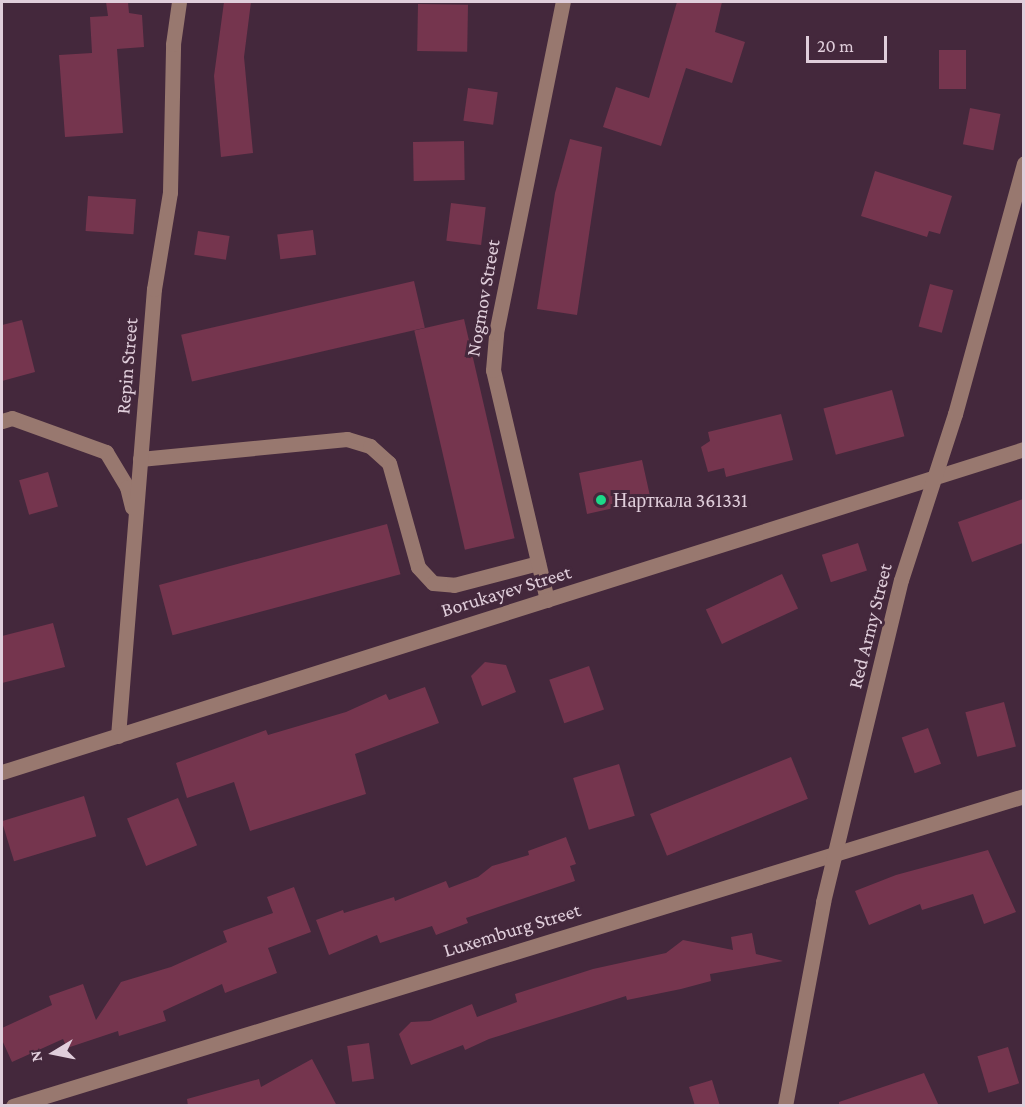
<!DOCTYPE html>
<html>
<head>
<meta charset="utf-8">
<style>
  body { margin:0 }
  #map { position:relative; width:1025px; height:1107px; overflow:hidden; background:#44283c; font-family:"Crimson Pro",serif }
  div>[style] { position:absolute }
  .building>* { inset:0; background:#75354e; transform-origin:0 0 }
  .minor>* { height:15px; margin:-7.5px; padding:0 7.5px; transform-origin:7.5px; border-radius:7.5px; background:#98786f }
  .dots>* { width:16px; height:16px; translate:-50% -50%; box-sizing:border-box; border:3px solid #44283c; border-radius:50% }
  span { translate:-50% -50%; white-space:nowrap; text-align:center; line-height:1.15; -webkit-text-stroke:6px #44283c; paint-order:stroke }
  .street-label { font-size:20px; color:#e0cedb }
  .poi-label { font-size:20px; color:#e0cedb }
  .left { translate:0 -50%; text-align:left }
  .frame { position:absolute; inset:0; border:3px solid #e0cedb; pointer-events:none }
  .north { position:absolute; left:24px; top:1023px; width:60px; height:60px; -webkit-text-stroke:4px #44283c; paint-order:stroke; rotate:260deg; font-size:16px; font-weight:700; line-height:24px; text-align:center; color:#e0cedb }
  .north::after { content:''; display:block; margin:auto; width:21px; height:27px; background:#e0cedb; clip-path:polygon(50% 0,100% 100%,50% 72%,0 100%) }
  .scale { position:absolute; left:806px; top:36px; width:81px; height:27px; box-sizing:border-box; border:3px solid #e0cedb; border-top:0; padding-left:8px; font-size:18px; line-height:21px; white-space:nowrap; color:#e0cedb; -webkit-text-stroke:4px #44283c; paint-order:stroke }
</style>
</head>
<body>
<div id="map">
  <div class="building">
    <div style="clip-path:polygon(106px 2px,128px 2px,129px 13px,142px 15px,144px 47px,117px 49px,123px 133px,65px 137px,59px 55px,92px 53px,90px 17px,108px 16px)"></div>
    <div style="clip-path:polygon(224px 2px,251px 2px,244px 57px,253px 153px,221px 157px,214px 76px)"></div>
    <div style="clip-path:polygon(677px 2px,722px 2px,715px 32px,745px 42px,732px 83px,686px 68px,661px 146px,603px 127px,616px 87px,649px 98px)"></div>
    <div style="left:418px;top:4px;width:50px;height:47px;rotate:1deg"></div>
    <div style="left:966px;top:50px;width:39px;height:27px;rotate:90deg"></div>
    <div style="left:468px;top:88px;width:30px;height:33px;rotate:8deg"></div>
    <div style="left:970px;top:108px;width:31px;height:37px;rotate:11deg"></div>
    <div style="clip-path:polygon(570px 139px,602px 147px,577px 315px,537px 309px,555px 193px)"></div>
    <div style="left:464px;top:141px;width:39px;height:51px;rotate:89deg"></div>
    <div style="clip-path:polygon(875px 171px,952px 196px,940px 234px,929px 231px,927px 237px,861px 216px)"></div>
    <div style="left:88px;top:196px;width:48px;height:35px;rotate:4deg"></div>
    <div style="left:451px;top:203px;width:35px;height:38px;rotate:7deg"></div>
    <div style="left:313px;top:230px;width:25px;height:36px;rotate:83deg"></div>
    <div style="left:198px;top:231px;width:32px;height:24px;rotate:9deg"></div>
    <div style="left:414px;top:281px;width:48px;height:239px;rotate:77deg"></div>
    <div style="left:930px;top:284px;width:24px;height:44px;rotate:15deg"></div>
    <div style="left:464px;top:319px;width:225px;height:51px;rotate:77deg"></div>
    <div style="clip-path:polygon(22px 320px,35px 372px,2px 381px,2px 325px)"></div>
    <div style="left:892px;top:390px;width:48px;height:71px;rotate:75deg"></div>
    <div style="clip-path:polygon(781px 414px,793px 460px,726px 477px,724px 468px,708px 472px,701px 447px,710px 441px,708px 432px)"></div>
    <div style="clip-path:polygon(642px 460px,650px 496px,636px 500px,636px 503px,587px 514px,579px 473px)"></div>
    <div style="left:48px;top:472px;width:36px;height:30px;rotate:74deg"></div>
    <div style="clip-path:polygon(1023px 499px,1023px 543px,972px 562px,958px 522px)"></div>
    <div style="left:387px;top:524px;width:52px;height:236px;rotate:75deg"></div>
    <div style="left:858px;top:543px;width:29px;height:38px;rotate:72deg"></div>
    <div style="left:782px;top:574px;width:38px;height:84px;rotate:65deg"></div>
    <div style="clip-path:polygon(53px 623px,65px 667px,2px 683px,2px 636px)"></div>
    <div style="clip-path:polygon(485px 662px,506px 665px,516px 692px,482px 706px,471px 676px)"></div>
    <div style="left:589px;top:666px;width:46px;height:42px;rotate:71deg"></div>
    <div style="clip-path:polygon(425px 687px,439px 723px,355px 754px,366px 794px,250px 831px,234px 782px,187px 798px,176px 763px,266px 730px,268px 735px,346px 712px,386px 694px,389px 700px)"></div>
    <div style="left:1004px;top:702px;width:46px;height:40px;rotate:75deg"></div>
    <div style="left:928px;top:728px;width:38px;height:28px;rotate:70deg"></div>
    <div style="left:791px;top:757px;width:45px;height:152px;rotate:68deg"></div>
    <div style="left:619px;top:764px;width:54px;height:48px;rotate:73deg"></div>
    <div style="left:84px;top:796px;width:42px;height:86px;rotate:73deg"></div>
    <div style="left:178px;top:798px;width:51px;height:55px;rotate:68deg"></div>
    <div style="clip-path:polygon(566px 837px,576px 864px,570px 866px,575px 881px,466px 918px,468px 923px,436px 935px,432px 926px,380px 943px,377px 935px,329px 955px,316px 920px,343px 910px,344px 913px,394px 897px,395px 901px,446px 881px,449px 888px,478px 877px,492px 866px,529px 855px,528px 851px)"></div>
    <div style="clip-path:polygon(988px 850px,1016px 912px,984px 924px,973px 894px,922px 910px,920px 904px,869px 925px,855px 891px,896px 875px)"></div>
    <div style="clip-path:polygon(294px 887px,311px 932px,268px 948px,277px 973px,225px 993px,222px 984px,163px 1011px,166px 1021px,119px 1036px,118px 1031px,67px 1048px,63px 1039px,12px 1062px,2px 1040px,2px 1028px,52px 1005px,49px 996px,83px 984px,96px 1020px,121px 982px,171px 967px,227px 942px,223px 931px,273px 913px,267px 897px)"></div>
    <div style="clip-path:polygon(752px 933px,756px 954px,783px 961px,710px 974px,711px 981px,681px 989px,627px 1000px,626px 996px,489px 1039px,465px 1050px,463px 1045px,411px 1065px,399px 1034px,411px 1022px,430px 1021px,472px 1004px,477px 1017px,517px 1002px,515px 994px,593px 969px,666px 953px,683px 940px,733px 950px,731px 937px)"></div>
    <div style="left:369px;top:1043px;width:36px;height:22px;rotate:82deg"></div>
    <div style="left:1008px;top:1047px;width:38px;height:32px;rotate:73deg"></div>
    <div style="clip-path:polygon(312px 1059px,337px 1106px,188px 1106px,187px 1099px,259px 1079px,261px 1087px)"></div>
    <div style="clip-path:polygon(924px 1073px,939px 1106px,839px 1106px,839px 1102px)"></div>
    <div style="clip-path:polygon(712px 1080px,720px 1106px,695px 1106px,689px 1087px)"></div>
  </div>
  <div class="minor">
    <div style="left:2px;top:421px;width:10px;rotate:-17deg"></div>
    <div style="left:12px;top:418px;width:100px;rotate:19.9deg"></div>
    <div style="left:106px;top:452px;width:41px;rotate:59deg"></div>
    <div style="left:127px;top:487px;width:21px;rotate:76deg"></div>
    <div style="left:140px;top:459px;width:208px;rotate:-5.5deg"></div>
    <div style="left:347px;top:439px;width:24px;rotate:17deg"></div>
    <div style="left:370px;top:446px;width:25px;rotate:42deg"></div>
    <div style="left:389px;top:463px;width:108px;rotate:74.4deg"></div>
    <div style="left:418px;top:567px;width:22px;rotate:47deg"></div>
    <div style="left:433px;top:583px;width:21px;rotate:5deg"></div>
    <div style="left:454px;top:585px;width:87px;rotate:-14.7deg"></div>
    <div style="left:547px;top:600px;width:236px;rotate:-103.2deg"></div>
    <div style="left:493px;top:370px;width:37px;rotate:-85deg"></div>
    <div style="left:496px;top:333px;width:338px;rotate:-78.6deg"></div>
    <div style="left:118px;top:736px;width:448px;rotate:-85.4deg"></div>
    <div style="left:154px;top:289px;width:98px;rotate:-80.6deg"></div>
    <div style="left:170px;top:192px;width:148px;rotate:-88.8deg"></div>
    <div style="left:173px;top:44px;width:42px;rotate:-81.9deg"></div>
    <div style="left:2px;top:772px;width:1072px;rotate:-17.54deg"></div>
    <div style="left:13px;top:1106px;width:1057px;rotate:-17.05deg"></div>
    <div style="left:785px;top:1106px;width:208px;rotate:-79.4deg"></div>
    <div style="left:823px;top:902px;width:331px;rotate:-76.4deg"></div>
    <div style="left:901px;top:580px;width:175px;rotate:-72deg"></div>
    <div style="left:955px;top:414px;width:260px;rotate:-74.6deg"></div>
  </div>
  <div class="dots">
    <div style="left:601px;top:500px;background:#1dd888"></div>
  </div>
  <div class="street-label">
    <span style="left:483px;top:298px;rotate:-80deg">Nogmov Street</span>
    <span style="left:127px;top:366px;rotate:-85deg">Repin Street</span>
    <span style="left:506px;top:591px;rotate:-17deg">Borukayev Street</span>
    <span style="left:870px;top:626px;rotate:-76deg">Red Army Street</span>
    <span style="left:512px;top:930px;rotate:-17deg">Luxemburg Street</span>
  </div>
  <div class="poi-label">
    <span class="left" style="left:613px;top:500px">Нарткала 361331</span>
  </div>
  <div class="frame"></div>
  <div class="north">N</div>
  <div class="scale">20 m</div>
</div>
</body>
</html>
